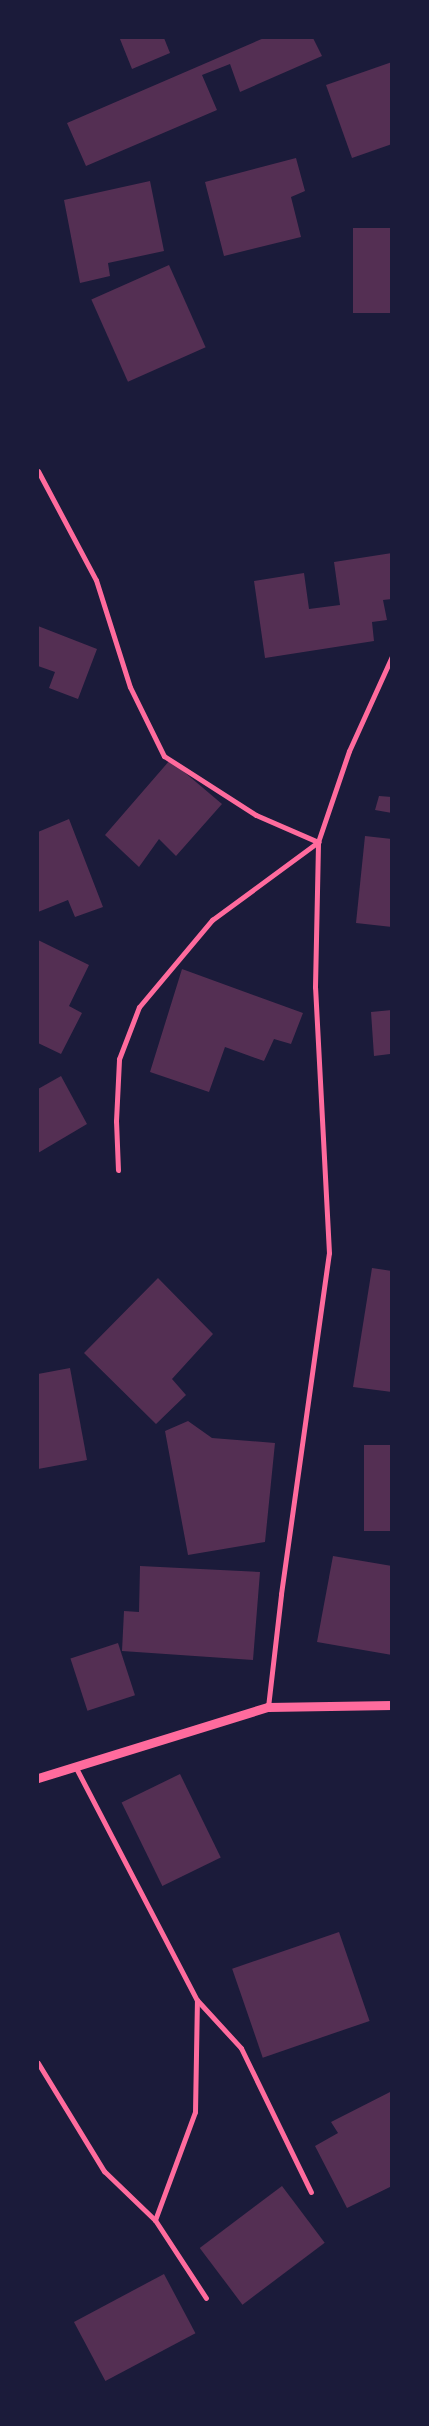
<!DOCTYPE html>
<html>
<head>
<meta charset="utf-8">
<style>
  body { margin:0 }
  #map { position:relative; width:429px; height:2426px; overflow:hidden; background:#1b1b3a; font-family:"Sofia Sans Condensed",sans-serif }
  div>[style] { position:absolute }
  .building>* { inset:0; background:#542f53; transform-origin:0 0 }
  .minor>* { height:5px; margin:-2.5px; padding:0 2.5px; transform-origin:2.5px; border-radius:2.5px; background:#ff6b9d }
  .tertiary>* { height:9px; margin:-4.5px; padding:0 4.5px; transform-origin:4.5px; border-radius:4.5px; background:#ff6b9d }
  span { translate:-50% -50%; white-space:nowrap; text-align:center; line-height:1.15; -webkit-text-stroke:4px #1b1b3a; paint-order:stroke }
  .frame { position:absolute; inset:0; border:39px solid #1b1b3a; pointer-events:none }
</style>
</head>
<body>
<div id="map">
  <div class="building">
    <div style="clip-path:polygon(123px 38px,164px 38px,170px 53px,132px 69px,120px 39px)"></div>
    <div style="clip-path:polygon(264px 38px,313px 38px,322px 56px,240px 92px,230px 64px,202px 75px,217px 110px,86px 166px,67px 123px)"></div>
    <div style="clip-path:polygon(392px 62px,392px 144px,352px 158px,326px 85px)"></div>
    <div style="clip-path:polygon(296px 158px,305px 191px,291px 197px,301px 237px,224px 256px,205px 182px)"></div>
    <div style="clip-path:polygon(150px 181px,164px 251px,108px 263px,110px 276px,80px 283px,64px 200px)"></div>
    <div style="left:392px;top:228px;width:85px;height:39px;rotate:90deg"></div>
    <div style="left:169px;top:265px;width:90px;height:85px;rotate:66deg"></div>
    <div style="clip-path:polygon(392px 553px,392px 599px,383px 600px,387px 620px,372px 622px,374px 641px,265px 658px,254px 581px,304px 573px,309px 609px,340px 605px,334px 562px)"></div>
    <div style="clip-path:polygon(38px 626px,97px 649px,78px 699px,49px 688px,55px 672px,38px 666px)"></div>
    <div style="clip-path:polygon(170px 760px,222px 804px,176px 856px,159px 839px,139px 867px,105px 835px)"></div>
    <div style="clip-path:polygon(379px 796px,392px 797px,392px 813px,375px 810px)"></div>
    <div style="clip-path:polygon(69px 819px,103px 907px,75px 917px,68px 900px,38px 912px,38px 832px)"></div>
    <div style="clip-path:polygon(365px 836px,392px 839px,392px 927px,356px 923px)"></div>
    <div style="clip-path:polygon(38px 940px,89px 965px,69px 1006px,82px 1013px,61px 1054px,38px 1043px)"></div>
    <div style="clip-path:polygon(182px 969px,303px 1013px,291px 1044px,274px 1039px,264px 1061px,225px 1047px,209px 1092px,150px 1072px)"></div>
    <div style="clip-path:polygon(392px 1010px,392px 1059px,390px 1054px,374px 1056px,371px 1012px)"></div>
    <div style="clip-path:polygon(61px 1076px,87px 1124px,38px 1153px,38px 1089px)"></div>
    <div style="clip-path:polygon(372px 1268px,392px 1271px,392px 1392px,353px 1387px)"></div>
    <div style="clip-path:polygon(158px 1278px,213px 1334px,172px 1379px,186px 1395px,156px 1424px,84px 1353px)"></div>
    <div style="clip-path:polygon(70px 1368px,87px 1460px,38px 1469px,38px 1374px)"></div>
    <div style="clip-path:polygon(188px 1421px,212px 1438px,275px 1443px,265px 1542px,188px 1555px,165px 1431px)"></div>
    <div style="left:392px;top:1445px;width:86px;height:28px;rotate:90deg"></div>
    <div style="clip-path:polygon(333px 1556px,392px 1566px,392px 1655px,317px 1642px)"></div>
    <div style="clip-path:polygon(140px 1566px,260px 1572px,253px 1660px,122px 1651px,124px 1611px,139px 1612px)"></div>
    <div style="left:118px;top:1643px;width:55px;height:50px;rotate:72deg"></div>
    <div style="left:180px;top:1774px;width:93px;height:65px;rotate:64deg"></div>
    <div style="left:339px;top:1932px;width:94px;height:113px;rotate:71deg"></div>
    <div style="clip-path:polygon(392px 2091px,392px 2186px,347px 2208px,315px 2146px,338px 2133px,331px 2122px)"></div>
    <div style="left:282px;top:2186px;width:71px;height:103px;rotate:53deg"></div>
    <div style="left:164px;top:2274px;width:67px;height:102px;rotate:62deg"></div>
  </div>
  <div class="minor">
    <div style="left:38px;top:471px;width:123px;rotate:62deg"></div>
    <div style="left:96px;top:580px;width:112px;rotate:72.4deg"></div>
    <div style="left:130px;top:687px;width:77px;rotate:63.8deg"></div>
    <div style="left:164px;top:756px;width:109px;rotate:32.7deg"></div>
    <div style="left:256px;top:815px;width:68px;rotate:23.5deg"></div>
    <div style="left:118px;top:1170px;width:49px;rotate:-92.3deg"></div>
    <div style="left:116px;top:1121px;width:62px;rotate:-87.2deg"></div>
    <div style="left:119px;top:1059px;width:56px;rotate:-69deg"></div>
    <div style="left:139px;top:1007px;width:114px;rotate:-50deg"></div>
    <div style="left:212px;top:920px;width:132px;rotate:-36.3deg"></div>
    <div style="left:268px;top:1707px;width:114px;rotate:-83.4deg"></div>
    <div style="left:281px;top:1594px;width:344px;rotate:-82deg"></div>
    <div style="left:329px;top:1253px;width:266px;rotate:-93deg"></div>
    <div style="left:315px;top:987px;width:145px;rotate:-88.8deg"></div>
    <div style="left:318px;top:842px;width:96px;rotate:-71.2deg"></div>
    <div style="left:349px;top:751px;width:104px;rotate:-65.6deg"></div>
    <div style="left:75px;top:1766px;width:264px;rotate:62.5deg"></div>
    <div style="left:197px;top:2000px;width:65px;rotate:47.5deg"></div>
    <div style="left:241px;top:2048px;width:160px;rotate:64.1deg"></div>
    <div style="left:38px;top:2063px;width:127px;rotate:58.6deg"></div>
    <div style="left:104px;top:2171px;width:71px;rotate:43.9deg"></div>
    <div style="left:155px;top:2220px;width:93px;rotate:56.8deg"></div>
    <div style="left:155px;top:2220px;width:115px;rotate:-69.7deg"></div>
    <div style="left:195px;top:2112px;width:112px;rotate:-89deg"></div>
  </div>
  <div class="tertiary">
    <div style="left:38px;top:1778px;width:241px;rotate:-17.2deg"></div>
    <div style="left:268px;top:1707px;width:124px;rotate:-0.9deg"></div>
  </div>
  <div class="frame"></div>
</div>
</body>
</html>
